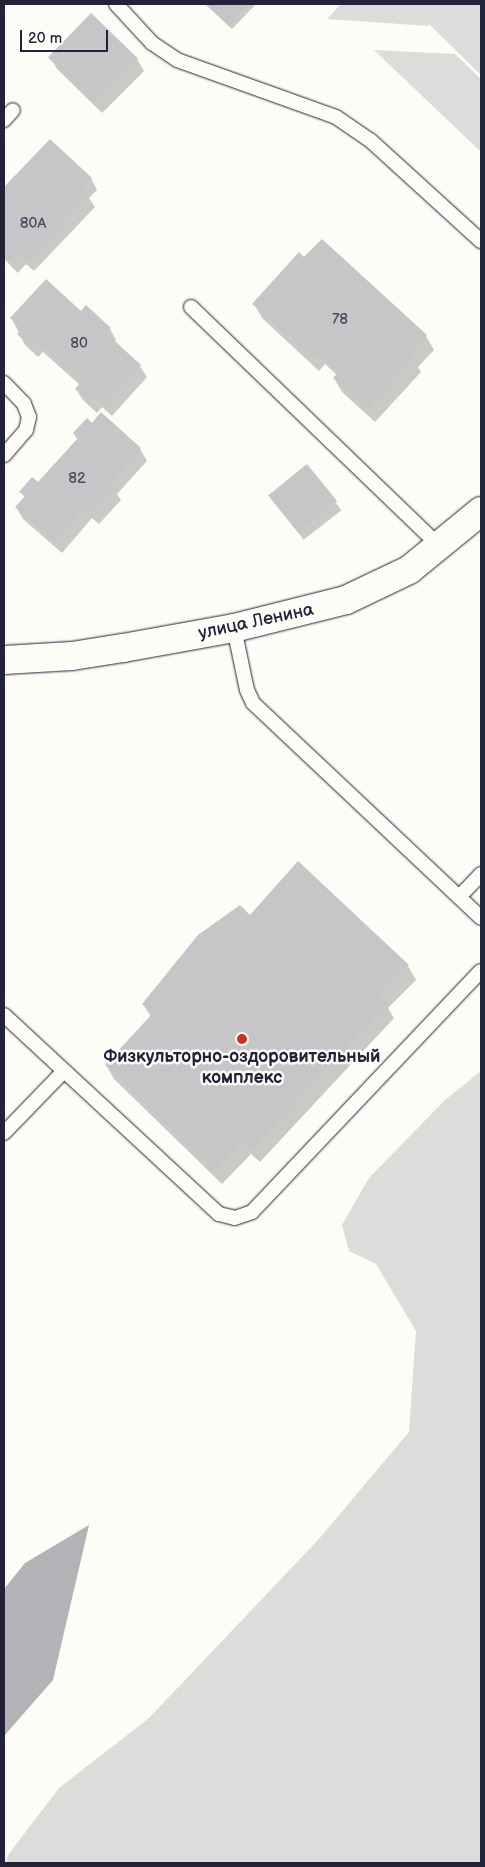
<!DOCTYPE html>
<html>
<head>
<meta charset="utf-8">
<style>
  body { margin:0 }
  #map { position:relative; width:485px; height:1867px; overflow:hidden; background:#fdfcf7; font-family:"Balsamiq Sans",sans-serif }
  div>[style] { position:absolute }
  .green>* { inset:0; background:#dddcdb }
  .water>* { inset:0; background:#b2b2b7 }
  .shadow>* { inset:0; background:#0003; transform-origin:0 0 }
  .building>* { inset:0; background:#c6c6c8; transform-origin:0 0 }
  .roads { filter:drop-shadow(0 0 1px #22223b) drop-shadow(0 0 1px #22223b) }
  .lane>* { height:14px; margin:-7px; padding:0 7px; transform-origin:7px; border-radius:7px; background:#fdfcf7 }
  .secondary>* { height:28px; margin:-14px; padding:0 14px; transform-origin:14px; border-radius:14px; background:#fdfcf7 }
  .dots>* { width:14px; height:14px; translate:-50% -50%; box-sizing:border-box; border:2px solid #fdfcf7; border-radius:50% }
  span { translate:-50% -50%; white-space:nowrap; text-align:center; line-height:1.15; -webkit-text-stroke:5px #fdfcf7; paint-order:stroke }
  .number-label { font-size:15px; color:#4b4b5e }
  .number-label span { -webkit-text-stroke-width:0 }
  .street-label { font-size:18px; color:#22223b }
  .poi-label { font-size:18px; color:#22223b; font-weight:700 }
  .frame { position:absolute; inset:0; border:5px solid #22223b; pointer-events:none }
  .scale { position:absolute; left:20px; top:30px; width:88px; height:22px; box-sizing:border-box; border:2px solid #22223b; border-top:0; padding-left:6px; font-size:15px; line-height:18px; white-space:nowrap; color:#22223b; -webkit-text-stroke:4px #fdfcf7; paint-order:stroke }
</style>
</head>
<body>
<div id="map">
  <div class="green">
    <div style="clip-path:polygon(341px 4px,481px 4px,481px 75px,428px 23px,429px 26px,327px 19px)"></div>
    <div style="clip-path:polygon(374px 50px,455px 54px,481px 79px,481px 152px)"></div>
    <div style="clip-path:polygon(481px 1071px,481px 1863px,6px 1863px,8px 1855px,59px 1788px,149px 1718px,318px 1540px,409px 1432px,416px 1331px,376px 1264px,349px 1251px,342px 1225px,369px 1178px,444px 1101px)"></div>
  </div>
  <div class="water">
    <div style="clip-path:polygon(89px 1525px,53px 1680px,4px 1736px,4px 1589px,25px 1563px)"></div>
  </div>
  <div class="shadow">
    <div style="clip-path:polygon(205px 4px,256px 4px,232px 29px)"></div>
    <div style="clip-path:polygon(91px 15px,137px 59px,144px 71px,102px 113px,57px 69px,51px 58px)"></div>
    <div style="clip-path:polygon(50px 140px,91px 178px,97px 190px,89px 198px,95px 207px,34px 271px,26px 264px,18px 273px,4px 259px,4px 189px)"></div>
    <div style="clip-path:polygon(322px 240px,426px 336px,434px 350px,418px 367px,421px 372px,375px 422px,342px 392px,334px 378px,337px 375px,325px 364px,319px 371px,262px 318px,254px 304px)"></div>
    <div style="clip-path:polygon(81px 313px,110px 329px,116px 340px,114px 342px,140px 366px,147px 377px,112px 416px,102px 407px,97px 413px,83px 400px,76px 389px,80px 385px,43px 352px,38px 357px,25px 345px,12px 319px)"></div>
    <div style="clip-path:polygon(101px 414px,140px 449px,147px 461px,117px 494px,121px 500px,99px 524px,92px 518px,62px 553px,23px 519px,16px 507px,25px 498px,21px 492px,38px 484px,78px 440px,74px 434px,92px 424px)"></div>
    <div style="left:307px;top:466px;width:56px;height:48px;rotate:52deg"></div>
    <div style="clip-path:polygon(299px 862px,408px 966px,416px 980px,388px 1008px,394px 1018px,260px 1162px,251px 1154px,222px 1184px,114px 1079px,106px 1065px,151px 1017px,143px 1004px,250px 917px)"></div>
  </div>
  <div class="building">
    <div style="clip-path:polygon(206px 4px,250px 4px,229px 26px)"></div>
    <div style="left:91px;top:13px;width:65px;height:62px;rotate:44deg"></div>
    <div style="clip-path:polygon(50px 139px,92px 178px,82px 188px,89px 195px,27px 261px,19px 253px,11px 262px,4px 255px,4px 187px)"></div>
    <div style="clip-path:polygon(322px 239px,427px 335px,410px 354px,414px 357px,367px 409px,333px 378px,338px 372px,317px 352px,311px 358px,252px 304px,299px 252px,304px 257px)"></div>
    <div style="clip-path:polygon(46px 279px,81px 311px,86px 305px,111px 328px,106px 333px,141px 365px,104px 406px,95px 397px,90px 403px,75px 389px,81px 382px,36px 341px,31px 347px,17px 334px,22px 329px,10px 318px)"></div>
    <div style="clip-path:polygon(101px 412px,141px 448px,110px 483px,115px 488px,92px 514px,85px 508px,54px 542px,15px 507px,25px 496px,19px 492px,32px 477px,38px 482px,78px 438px,73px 433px,87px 418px,92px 423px)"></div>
    <div style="left:307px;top:464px;width:48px;height:50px;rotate:51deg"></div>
    <div style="clip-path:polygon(298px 861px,409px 965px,379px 995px,387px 1004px,252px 1149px,243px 1141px,214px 1171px,105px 1065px,153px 1013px,142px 1004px,198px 935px,240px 905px,250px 915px)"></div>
  </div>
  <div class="roads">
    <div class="lane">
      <div style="left:116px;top:4px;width:53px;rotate:47.3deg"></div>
      <div style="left:152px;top:43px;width:30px;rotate:34deg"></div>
      <div style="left:177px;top:60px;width:169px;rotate:19.7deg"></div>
      <div style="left:336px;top:117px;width:42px;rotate:34.4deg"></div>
      <div style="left:371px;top:141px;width:149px;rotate:42.3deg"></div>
      <div style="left:4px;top:120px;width:13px;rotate:-48deg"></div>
      <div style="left:191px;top:307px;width:346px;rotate:43.9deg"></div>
      <div style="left:4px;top:383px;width:29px;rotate:46deg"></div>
      <div style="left:24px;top:404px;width:14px;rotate:69deg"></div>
      <div style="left:29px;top:417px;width:13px;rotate:103deg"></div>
      <div style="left:26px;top:430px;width:33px;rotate:131deg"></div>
      <div style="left:234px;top:628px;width:63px;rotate:78.2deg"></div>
      <div style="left:247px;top:690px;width:14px;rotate:65deg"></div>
      <div style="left:253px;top:703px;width:313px;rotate:43.3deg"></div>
      <div style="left:459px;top:897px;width:32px;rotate:-46deg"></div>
      <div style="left:4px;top:1015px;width:293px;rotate:42.8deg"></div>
      <div style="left:219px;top:1214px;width:16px;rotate:14deg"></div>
      <div style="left:235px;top:1218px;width:18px;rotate:-19deg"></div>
      <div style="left:252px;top:1212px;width:332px;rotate:-46.5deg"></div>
      <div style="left:4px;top:1133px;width:86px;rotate:-45.9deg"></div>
    </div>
    <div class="secondary">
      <div style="left:4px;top:660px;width:68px;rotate:-3.4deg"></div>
      <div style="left:72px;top:656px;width:52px;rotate:-8.9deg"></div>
      <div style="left:123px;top:648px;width:113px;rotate:-10.2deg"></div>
      <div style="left:234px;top:628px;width:115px;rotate:-14deg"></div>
      <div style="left:346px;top:600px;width:70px;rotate:-25.5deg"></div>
      <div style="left:409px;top:570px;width:93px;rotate:-39.3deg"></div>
    </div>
  </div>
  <div class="dots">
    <div style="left:242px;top:1039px;background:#c8321e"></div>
  </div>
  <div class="number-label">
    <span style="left:33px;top:224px">80А</span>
    <span style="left:340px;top:320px">78</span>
    <span style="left:79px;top:344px">80</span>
    <span style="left:77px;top:479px">82</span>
  </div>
  <div class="street-label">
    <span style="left:256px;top:622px;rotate:-12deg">улица Ленина</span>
  </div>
  <div class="poi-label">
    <span style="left:242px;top:1068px">Физкульторно-оздоровительный<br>комплекс</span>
  </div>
  <div class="frame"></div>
  <div class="scale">20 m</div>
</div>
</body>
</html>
